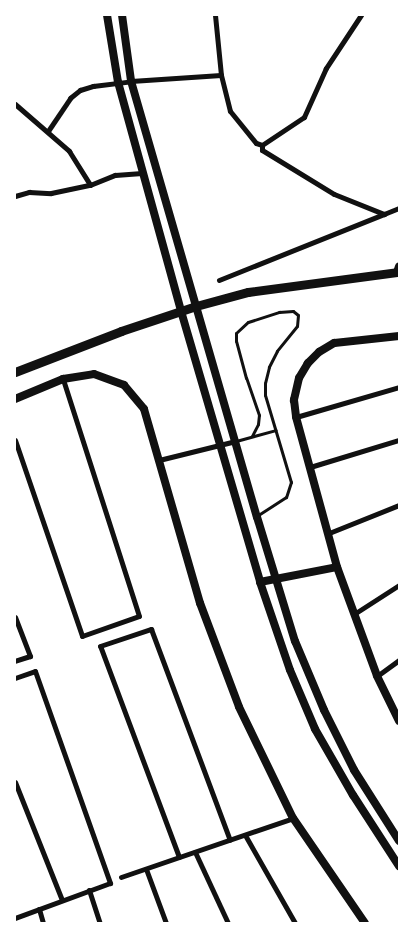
<!DOCTYPE html>
<html>
<head>
<meta charset="utf-8">
<style>
  body { margin:0 }
  #map { position:relative; width:414px; height:938px; overflow:hidden; background:#fff; font-family:"DM Sans",sans-serif }
  div>[style] { position:absolute }
  .service>* { height:3px; margin:-1.5px; padding:0 1.5px; transform-origin:1.5px; border-radius:1.5px; background:#111 }
  .minor>* { height:5px; margin:-2.5px; padding:0 2.5px; transform-origin:2.5px; border-radius:2.5px; background:#111 }
  .tertiary>* { height:8px; margin:-4px; padding:0 4px; transform-origin:4px; border-radius:4px; background:#111 }
  .secondary>* { height:9px; margin:-4.5px; padding:0 4.5px; transform-origin:4.5px; border-radius:4.5px; background:#111 }
  span { translate:-50% -50%; white-space:nowrap; text-align:center; line-height:1.15; -webkit-text-stroke:4px #fff; paint-order:stroke }
  .frame { position:absolute; inset:0; border:16px solid #fff; pointer-events:none }
</style>
</head>
<body>
<div id="map">
  <div class="service">
    <div style="left:252px;top:436px;width:13px;rotate:-63deg"></div>
    <div style="left:258px;top:424px;width:9px;rotate:-84deg"></div>
    <div style="left:259px;top:415px;width:39px;rotate:-109deg"></div>
    <div style="left:246px;top:378px;width:38px;rotate:-105deg"></div>
    <div style="left:236px;top:341px;width:8px;rotate:-90deg"></div>
    <div style="left:236px;top:333px;width:16px;rotate:-43deg"></div>
    <div style="left:248px;top:322px;width:33px;rotate:-18deg"></div>
    <div style="left:279px;top:312px;width:14px;rotate:-4deg"></div>
    <div style="left:293px;top:311px;width:6px;rotate:39deg"></div>
    <div style="left:298px;top:315px;width:11px;rotate:95deg"></div>
    <div style="left:297px;top:326px;width:32px;rotate:129deg"></div>
    <div style="left:277px;top:351px;width:18px;rotate:117deg"></div>
    <div style="left:269px;top:367px;width:16px;rotate:104deg"></div>
    <div style="left:265px;top:383px;width:12px;rotate:90deg"></div>
    <div style="left:265px;top:395px;width:91px;rotate:73.4deg"></div>
    <div style="left:291px;top:482px;width:16px;rotate:108deg"></div>
    <div style="left:286px;top:497px;width:35px;rotate:147deg"></div>
    <div style="left:236px;top:441px;width:41px;rotate:-15.4deg"></div>
  </div>
  <div class="minor">
    <div style="left:215px;top:15px;width:60px;rotate:84.3deg"></div>
    <div style="left:221px;top:75px;width:37px;rotate:76deg"></div>
    <div style="left:230px;top:111px;width:41px;rotate:50.9deg"></div>
    <div style="left:256px;top:143px;width:6px;rotate:18deg"></div>
    <div style="left:361px;top:15px;width:64px;rotate:123.4deg"></div>
    <div style="left:326px;top:68px;width:54px;rotate:114.2deg"></div>
    <div style="left:304px;top:117px;width:50px;rotate:146.3deg"></div>
    <div style="left:262px;top:145px;width:5px;rotate:90deg"></div>
    <div style="left:262px;top:150px;width:84px;rotate:31.4deg"></div>
    <div style="left:334px;top:194px;width:54px;rotate:21.8deg"></div>
    <div style="left:384px;top:214px;width:16px;rotate:-22deg"></div>
    <div style="left:15px;top:104px;width:72px;rotate:41deg"></div>
    <div style="left:69px;top:151px;width:40px;rotate:58deg"></div>
    <div style="left:48px;top:131px;width:40px;rotate:-56deg"></div>
    <div style="left:70px;top:98px;width:13px;rotate:-39deg"></div>
    <div style="left:80px;top:90px;width:14px;rotate:-17deg"></div>
    <div style="left:93px;top:86px;width:38px;rotate:-7deg"></div>
    <div style="left:131px;top:81px;width:90px;rotate:-3.8deg"></div>
    <div style="left:15px;top:196px;width:15px;rotate:-16deg"></div>
    <div style="left:29px;top:192px;width:22px;rotate:3deg"></div>
    <div style="left:51px;top:193px;width:40px;rotate:-12deg"></div>
    <div style="left:90px;top:185px;width:27px;rotate:-22deg"></div>
    <div style="left:115px;top:175px;width:27px;rotate:-4deg"></div>
    <div style="left:219px;top:280px;width:178px;rotate:-21.8deg"></div>
    <div style="left:296px;top:417px;width:107px;rotate:-16.2deg"></div>
    <div style="left:15px;top:440px;width:207px;rotate:71.1deg"></div>
    <div style="left:82px;top:636px;width:60px;rotate:-19.3deg"></div>
    <div style="left:139px;top:616px;width:249px;rotate:-107.8deg"></div>
    <div style="left:159px;top:460px;width:79px;rotate:-13.9deg"></div>
    <div style="left:310px;top:467px;width:93px;rotate:-16.9deg"></div>
    <div style="left:329px;top:533px;width:75px;rotate:-21.8deg"></div>
    <div style="left:354px;top:614px;width:54px;rotate:-32.8deg"></div>
    <div style="left:15px;top:617px;width:42px;rotate:69deg"></div>
    <div style="left:30px;top:656px;width:16px;rotate:162deg"></div>
    <div style="left:377px;top:676px;width:27px;rotate:-36deg"></div>
    <div style="left:15px;top:678px;width:21px;rotate:-19deg"></div>
    <div style="left:35px;top:671px;width:225px;rotate:70.5deg"></div>
    <div style="left:110px;top:883px;width:101px;rotate:159.8deg"></div>
    <div style="left:15px;top:782px;width:127px;rotate:68.3deg"></div>
    <div style="left:245px;top:835px;width:101px;rotate:60.4deg"></div>
    <div style="left:195px;top:852px;width:78px;rotate:65.1deg"></div>
    <div style="left:179px;top:857px;width:225px;rotate:-110.5deg"></div>
    <div style="left:100px;top:646px;width:54px;rotate:-18.4deg"></div>
    <div style="left:151px;top:629px;width:225px;rotate:69.5deg"></div>
    <div style="left:146px;top:869px;width:58px;rotate:69.7deg"></div>
    <div style="left:121px;top:877px;width:182px;rotate:-18.9deg"></div>
    <div style="left:89px;top:890px;width:35px;rotate:72deg"></div>
    <div style="left:39px;top:909px;width:15px;rotate:74deg"></div>
  </div>
  <div class="tertiary">
    <div style="left:107px;top:15px;width:68px;rotate:80.7deg"></div>
    <div style="left:118px;top:82px;width:238px;rotate:74.6deg"></div>
    <div style="left:181px;top:311px;width:282px;rotate:73.7deg"></div>
    <div style="left:260px;top:582px;width:93px;rotate:71.2deg"></div>
    <div style="left:290px;top:670px;width:64px;rotate:67deg"></div>
    <div style="left:315px;top:729px;width:76px;rotate:60.1deg"></div>
    <div style="left:353px;top:795px;width:85px;rotate:57.1deg"></div>
    <div style="left:122px;top:15px;width:67px;rotate:82.2deg"></div>
    <div style="left:131px;top:81px;width:454px;rotate:73.9deg"></div>
    <div style="left:257px;top:517px;width:130px;rotate:73deg"></div>
    <div style="left:295px;top:641px;width:75px;rotate:67.2deg"></div>
    <div style="left:324px;top:710px;width:67px;rotate:63.4deg"></div>
    <div style="left:354px;top:770px;width:84px;rotate:57.6deg"></div>
    <div style="left:399px;top:336px;width:65px;rotate:173.9deg"></div>
    <div style="left:334px;top:343px;width:17px;rotate:149deg"></div>
    <div style="left:319px;top:352px;width:16px;rotate:135deg"></div>
    <div style="left:308px;top:363px;width:17px;rotate:121deg"></div>
    <div style="left:299px;top:378px;width:23px;rotate:103deg"></div>
    <div style="left:294px;top:400px;width:17px;rotate:83deg"></div>
    <div style="left:296px;top:417px;width:156px;rotate:74.7deg"></div>
    <div style="left:337px;top:567px;width:116px;rotate:69.8deg"></div>
    <div style="left:377px;top:676px;width:50px;rotate:63.9deg"></div>
    <div style="left:15px;top:399px;width:52px;rotate:-22.6deg"></div>
    <div style="left:63px;top:379px;width:31px;rotate:-9deg"></div>
    <div style="left:94px;top:374px;width:32px;rotate:20deg"></div>
    <div style="left:124px;top:385px;width:31px;rotate:50deg"></div>
    <div style="left:144px;top:409px;width:202px;rotate:73.9deg"></div>
    <div style="left:200px;top:603px;width:111px;rotate:69.4deg"></div>
    <div style="left:239px;top:707px;width:123px;rotate:64.1deg"></div>
    <div style="left:293px;top:818px;width:127px;rotate:55.6deg"></div>
    <div style="left:260px;top:582px;width:78px;rotate:-11deg"></div>
  </div>
  <div class="secondary">
    <div style="left:15px;top:372px;width:114px;rotate:-21.1deg"></div>
    <div style="left:121px;top:331px;width:79px;rotate:-18.4deg"></div>
    <div style="left:196px;top:306px;width:54px;rotate:-15.1deg"></div>
    <div style="left:248px;top:292px;width:150px;rotate:-7.6deg"></div>
    <div style="left:397px;top:272px;width:6px;rotate:-72deg"></div>
  </div>
  <div class="frame"></div>
</div>
</body>
</html>
